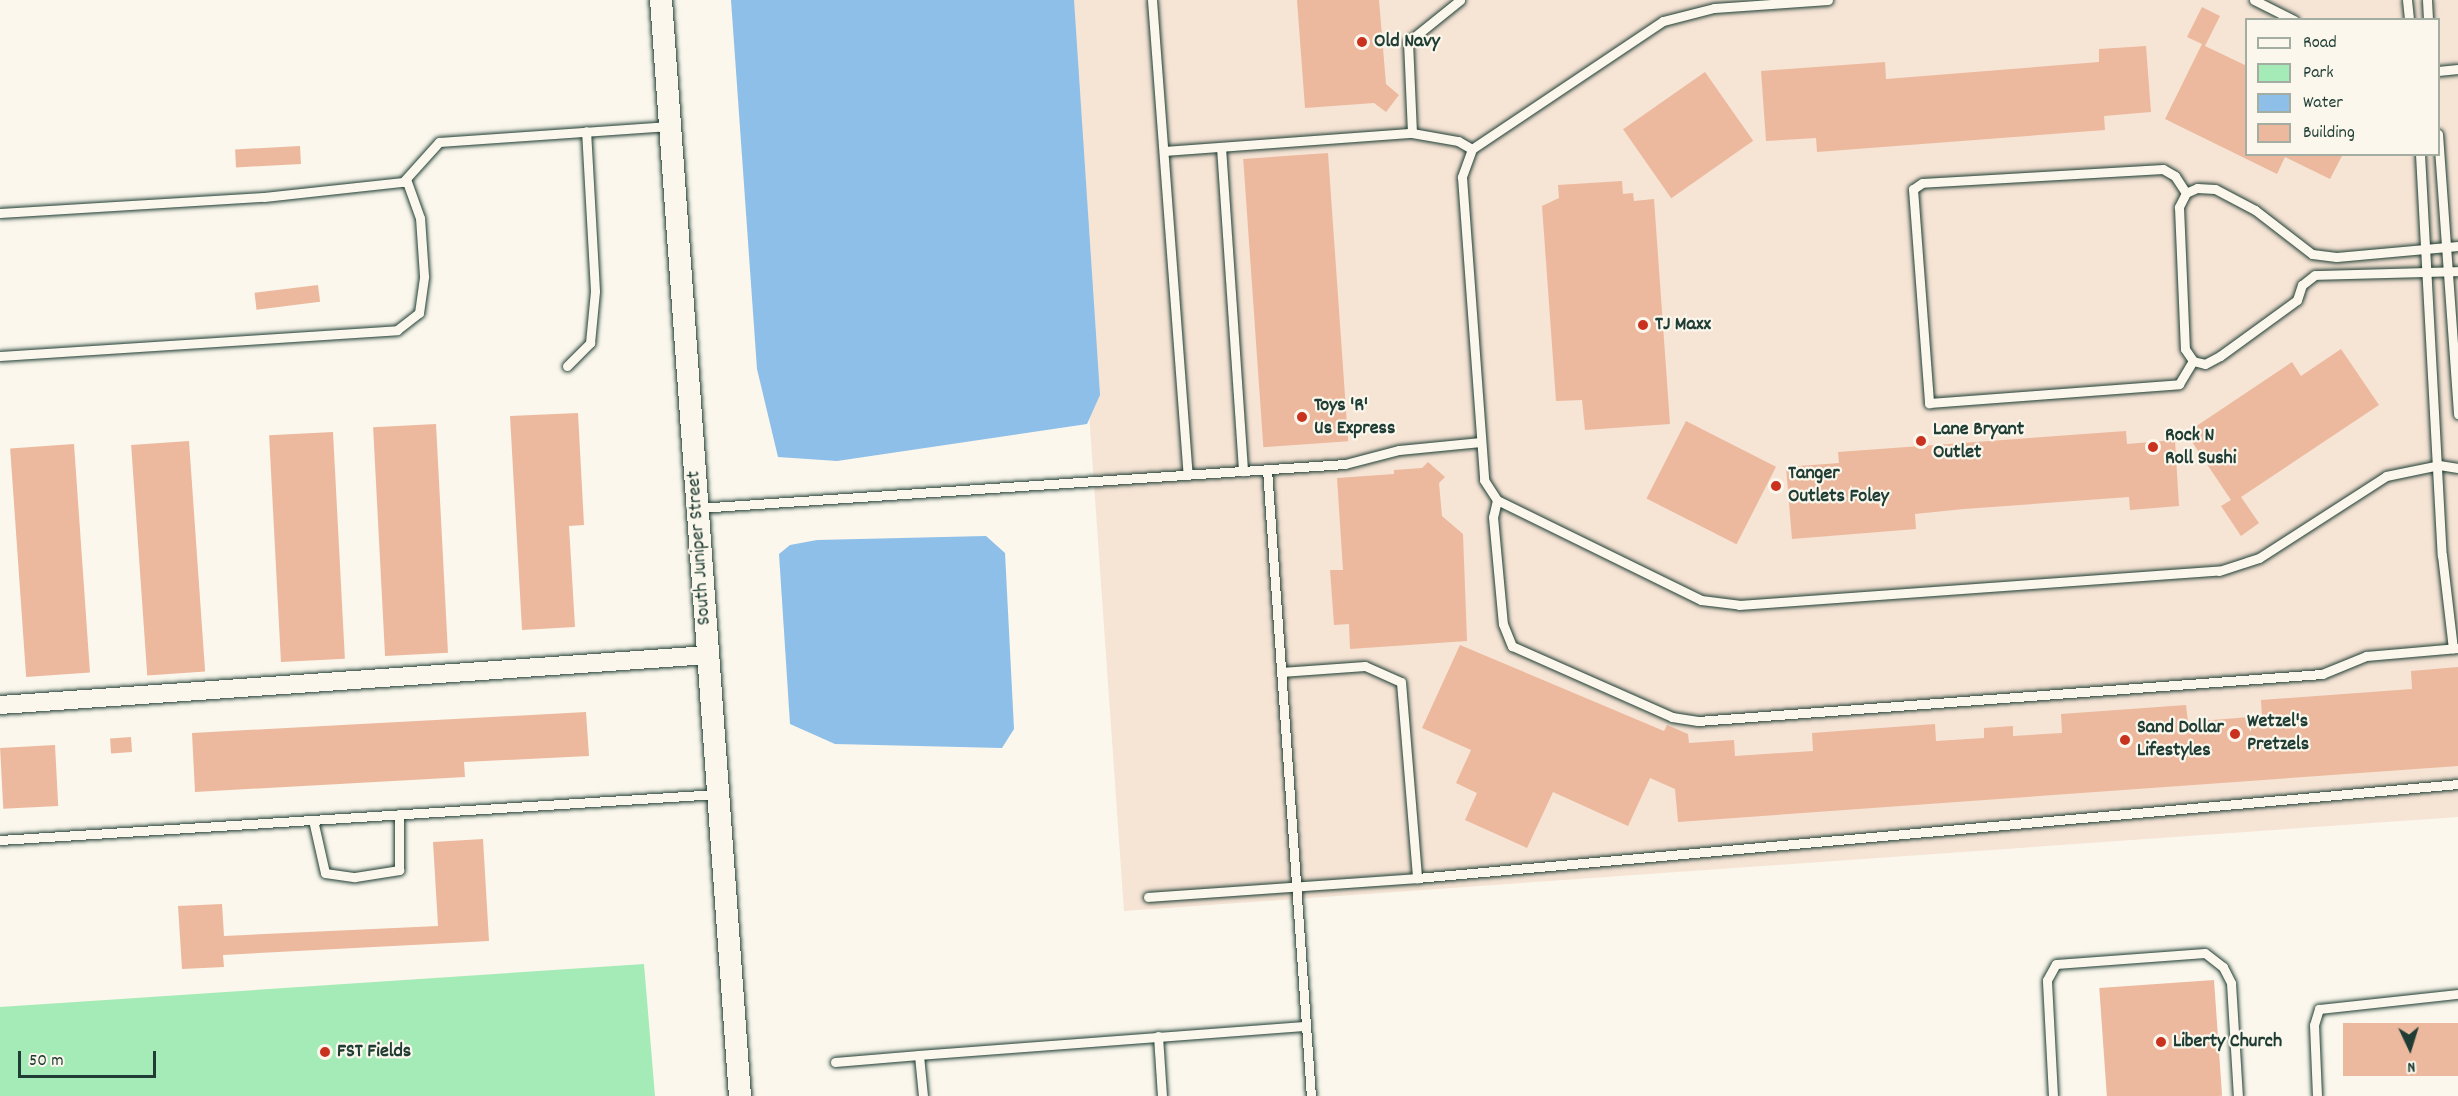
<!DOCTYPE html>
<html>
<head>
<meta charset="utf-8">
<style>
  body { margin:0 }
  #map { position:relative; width:2458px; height:1096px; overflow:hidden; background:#fbf7ec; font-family:Dekko,sans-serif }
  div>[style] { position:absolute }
  .built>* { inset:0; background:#f6e4d5 }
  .green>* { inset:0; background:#a5ebb7 }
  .water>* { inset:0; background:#8dbfe9 }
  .building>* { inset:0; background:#ecb99e; transform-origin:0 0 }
  .roads { filter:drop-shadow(0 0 2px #1f3d34) drop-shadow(0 0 2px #1f3d34) }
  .service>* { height:9px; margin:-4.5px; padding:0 4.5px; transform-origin:4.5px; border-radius:4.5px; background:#fbf7ec }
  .minor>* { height:18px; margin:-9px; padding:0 9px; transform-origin:9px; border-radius:9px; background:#fbf7ec }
  .tertiary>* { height:22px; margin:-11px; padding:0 11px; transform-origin:11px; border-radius:11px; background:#fbf7ec }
  .dots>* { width:16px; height:16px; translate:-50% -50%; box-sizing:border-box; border:3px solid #fbf7ec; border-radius:50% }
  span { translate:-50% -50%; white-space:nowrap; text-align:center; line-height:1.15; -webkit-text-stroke:4.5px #fbf7ec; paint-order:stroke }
  .poi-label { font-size:20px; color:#1f3d34; font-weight:700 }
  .left { translate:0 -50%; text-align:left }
  .street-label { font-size:20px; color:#1f3d34 }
  .legend { position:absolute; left:2245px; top:18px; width:195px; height:138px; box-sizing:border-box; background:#fbf7ec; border:2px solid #a3ada2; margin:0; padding:8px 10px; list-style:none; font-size:18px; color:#1f3d34 }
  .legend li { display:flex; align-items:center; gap:12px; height:30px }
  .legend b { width:30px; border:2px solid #a3ada2 }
  .north { position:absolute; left:2380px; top:1018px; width:60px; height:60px; -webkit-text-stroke:4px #fbf7ec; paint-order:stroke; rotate:176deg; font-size:16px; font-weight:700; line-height:24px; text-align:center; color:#1f3d34 }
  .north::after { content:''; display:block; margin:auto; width:21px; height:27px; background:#1f3d34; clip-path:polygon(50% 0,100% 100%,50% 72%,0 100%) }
  .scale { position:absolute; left:18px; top:1051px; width:138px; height:27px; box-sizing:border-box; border:3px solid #1f3d34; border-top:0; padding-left:8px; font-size:18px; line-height:21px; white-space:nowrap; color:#1f3d34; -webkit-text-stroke:4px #fbf7ec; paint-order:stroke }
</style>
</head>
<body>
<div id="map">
  <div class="built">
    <div style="clip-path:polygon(evenodd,1060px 0,2458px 0,2458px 817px,1124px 911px,1060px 0,2246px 20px,2438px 20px,2438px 154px,2246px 154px,2246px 20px)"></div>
  </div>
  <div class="green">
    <div style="clip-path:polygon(644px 964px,655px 1096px,0 1096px,0 1007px)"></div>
  </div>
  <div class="water">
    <div style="clip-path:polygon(731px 0,1074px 0,1100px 395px,1087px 424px,837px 461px,778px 457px,757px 369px)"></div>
    <div style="clip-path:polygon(986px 536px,1005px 553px,1014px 729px,1002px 748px,835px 744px,790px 724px,779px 554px,790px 545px,817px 540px)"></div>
  </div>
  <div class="building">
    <div style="clip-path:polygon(1297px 0,1379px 0,1386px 84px,1399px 95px,1386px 112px,1374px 103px,1305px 108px)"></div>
    <div style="clip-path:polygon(2202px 7px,2220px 16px,2205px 46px,2247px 66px,2247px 154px,2343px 154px,2330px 179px,2285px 157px,2277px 174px,2165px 119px,2202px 44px,2187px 37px)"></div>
    <div style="clip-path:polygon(2146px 46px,2151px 112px,2104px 116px,2105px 130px,1817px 152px,1816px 138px,1766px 141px,1761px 71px,1885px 62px,1886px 79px,2099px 62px,2099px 49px)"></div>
    <div style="left:1705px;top:72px;width:84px;height:100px;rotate:55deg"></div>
    <div style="left:300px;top:146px;width:18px;height:65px;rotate:87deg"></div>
    <div style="left:1328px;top:153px;width:289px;height:85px;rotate:86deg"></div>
    <div style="clip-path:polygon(1622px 181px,1623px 194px,1633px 193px,1634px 201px,1654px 199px,1670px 424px,1585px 430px,1582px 400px,1556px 401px,1542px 206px,1559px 198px,1558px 185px)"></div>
    <div style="left:318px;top:285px;width:17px;height:64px;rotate:83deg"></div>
    <div style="clip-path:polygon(2341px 349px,2379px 405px,2241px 497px,2259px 523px,2241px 536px,2221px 506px,2231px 500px,2186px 433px,2292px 362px,2301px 376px)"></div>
    <div style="clip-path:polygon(578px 413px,584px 525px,569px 526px,575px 627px,522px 630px,510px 416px)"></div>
    <div style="left:1686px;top:421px;width:101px;height:87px;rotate:27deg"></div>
    <div style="left:436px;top:424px;width:229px;height:63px;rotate:87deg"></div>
    <div style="clip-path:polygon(2126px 431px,2127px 444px,2175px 440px,2179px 506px,2130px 510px,2129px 497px,1964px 509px,1915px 514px,1916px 529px,1792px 539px,1786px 467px,1839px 463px,1838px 452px)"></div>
    <div style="left:333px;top:432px;width:227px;height:64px;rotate:87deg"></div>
    <div style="left:189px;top:441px;width:231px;height:58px;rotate:86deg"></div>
    <div style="left:74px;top:444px;width:229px;height:64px;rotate:86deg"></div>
    <div style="clip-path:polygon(1428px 462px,1445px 477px,1439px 483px,1442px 516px,1463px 534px,1467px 641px,1350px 649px,1349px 624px,1334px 625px,1330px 570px,1343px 570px,1337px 478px,1394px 474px,1394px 470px,1422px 468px)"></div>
    <div style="clip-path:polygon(1460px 645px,1664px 731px,1667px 725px,1688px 734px,1689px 743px,1734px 740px,1735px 756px,1813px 751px,1812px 733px,1935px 724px,1936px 741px,1984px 738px,1984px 728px,2013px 726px,2013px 736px,2062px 733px,2061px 714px,2186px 705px,2188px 722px,2262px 716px,2261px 700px,2412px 689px,2411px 671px,2458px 667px,2458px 766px,1678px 822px,1675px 789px,1650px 778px,1628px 826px,1553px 792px,1527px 848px,1465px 820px,1477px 793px,1456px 783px,1471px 750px,1422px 728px)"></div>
    <div style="clip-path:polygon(586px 712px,589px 756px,464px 762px,465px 777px,195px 792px,192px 733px)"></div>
    <div style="left:131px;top:737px;width:15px;height:21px;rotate:86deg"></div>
    <div style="left:55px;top:745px;width:61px;height:55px;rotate:87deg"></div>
    <div style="clip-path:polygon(483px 839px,489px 941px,223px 955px,224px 967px,182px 969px,178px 906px,222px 904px,224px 936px,438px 926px,433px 842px)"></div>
    <div style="left:2214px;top:980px;width:116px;height:115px;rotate:86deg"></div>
    <div style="left:2458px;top:1023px;width:53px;height:115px;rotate:90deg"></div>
  </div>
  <div class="roads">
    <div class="service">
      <div style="left:1152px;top:0;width:475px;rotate:85.7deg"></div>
      <div style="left:1828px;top:0;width:114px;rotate:176deg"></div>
      <div style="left:1714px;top:8px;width:53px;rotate:165.7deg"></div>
      <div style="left:1663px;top:21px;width:230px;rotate:146.2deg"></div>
      <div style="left:1472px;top:149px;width:30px;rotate:110deg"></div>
      <div style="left:1462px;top:177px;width:304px;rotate:85.8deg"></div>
      <div style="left:1484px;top:480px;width:24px;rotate:57deg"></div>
      <div style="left:1497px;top:500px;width:227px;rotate:26.1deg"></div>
      <div style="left:1701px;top:600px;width:38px;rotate:7deg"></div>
      <div style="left:1739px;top:605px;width:481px;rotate:-4.1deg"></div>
      <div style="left:2219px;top:571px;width:42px;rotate:-18deg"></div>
      <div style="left:2259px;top:558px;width:151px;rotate:-32.8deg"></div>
      <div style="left:2386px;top:476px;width:54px;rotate:-11.7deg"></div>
      <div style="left:2439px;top:465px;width:19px;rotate:9deg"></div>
      <div style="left:2254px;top:0;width:45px;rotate:26.6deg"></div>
      <div style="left:2407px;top:0;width:20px;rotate:84deg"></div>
      <div style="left:2427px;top:0;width:20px;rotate:87deg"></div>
      <div style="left:2438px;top:71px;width:20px;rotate:-6deg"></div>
      <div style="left:1412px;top:133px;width:91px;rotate:-92.5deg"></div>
      <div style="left:1408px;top:42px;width:67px;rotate:-38.9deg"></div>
      <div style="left:2438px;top:134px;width:281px;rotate:85.9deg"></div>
      <div style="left:1221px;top:147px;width:325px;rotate:86.1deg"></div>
      <div style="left:1164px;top:151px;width:249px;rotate:-4.2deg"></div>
      <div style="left:1412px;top:133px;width:47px;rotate:9.9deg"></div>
      <div style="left:1458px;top:141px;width:16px;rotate:30deg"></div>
      <div style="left:2420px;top:154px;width:402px;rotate:86.9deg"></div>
      <div style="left:2442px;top:555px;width:94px;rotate:83.3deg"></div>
      <div style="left:2186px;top:193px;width:20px;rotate:-123deg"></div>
      <div style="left:2175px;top:176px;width:14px;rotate:-150deg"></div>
      <div style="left:2163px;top:169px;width:241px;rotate:176.7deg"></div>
      <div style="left:1922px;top:183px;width:11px;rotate:146deg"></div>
      <div style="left:1913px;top:189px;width:215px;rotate:85.7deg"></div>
      <div style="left:1929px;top:403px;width:251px;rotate:-4.3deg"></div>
      <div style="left:2179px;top:384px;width:27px;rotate:-59deg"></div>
      <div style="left:0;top:213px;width:264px;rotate:-3.5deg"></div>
      <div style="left:264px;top:197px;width:140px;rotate:-6.2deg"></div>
      <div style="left:403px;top:182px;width:54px;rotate:-48deg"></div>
      <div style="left:439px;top:142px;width:231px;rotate:-4deg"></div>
      <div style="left:2458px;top:246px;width:122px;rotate:174.8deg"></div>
      <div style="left:2336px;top:257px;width:24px;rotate:-173deg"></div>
      <div style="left:2312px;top:254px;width:72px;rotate:-142.3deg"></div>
      <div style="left:2255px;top:210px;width:45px;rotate:-152.3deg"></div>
      <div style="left:2215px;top:189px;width:18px;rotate:-177deg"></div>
      <div style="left:2197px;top:188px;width:12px;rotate:156deg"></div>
      <div style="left:2186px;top:193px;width:16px;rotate:117deg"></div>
      <div style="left:2179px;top:207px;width:142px;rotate:87.6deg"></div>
      <div style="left:2185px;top:349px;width:14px;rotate:56deg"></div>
      <div style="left:2193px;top:361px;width:12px;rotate:14deg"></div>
      <div style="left:2205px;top:364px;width:17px;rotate:-28deg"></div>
      <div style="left:2220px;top:356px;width:95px;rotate:-36deg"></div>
      <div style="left:2297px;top:300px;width:16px;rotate:-72deg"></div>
      <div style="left:2302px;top:285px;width:16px;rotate:-38deg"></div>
      <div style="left:2315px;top:275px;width:143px;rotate:-1.6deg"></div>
      <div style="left:0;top:356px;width:398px;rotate:-3.7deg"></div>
      <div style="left:397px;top:330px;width:28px;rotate:-38deg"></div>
      <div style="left:419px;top:313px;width:37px;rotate:-82deg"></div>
      <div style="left:424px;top:276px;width:58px;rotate:-93.9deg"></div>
      <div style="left:420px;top:218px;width:41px;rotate:-109.7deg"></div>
      <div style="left:567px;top:366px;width:33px;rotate:-45deg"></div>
      <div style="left:590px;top:343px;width:52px;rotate:-84.5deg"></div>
      <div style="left:595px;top:291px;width:160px;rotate:-93.2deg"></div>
      <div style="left:1267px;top:469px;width:629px;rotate:85.99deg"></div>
      <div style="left:1497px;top:500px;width:17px;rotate:103deg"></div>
      <div style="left:1493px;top:517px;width:107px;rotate:84.7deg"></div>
      <div style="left:1503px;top:624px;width:24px;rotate:68deg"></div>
      <div style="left:1512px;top:646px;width:175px;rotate:23.9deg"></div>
      <div style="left:1672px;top:717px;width:26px;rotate:9deg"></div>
      <div style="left:1698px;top:721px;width:626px;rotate:-4.31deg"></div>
      <div style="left:2322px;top:674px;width:48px;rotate:-22.2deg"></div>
      <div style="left:2366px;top:656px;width:92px;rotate:-5deg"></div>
      <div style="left:698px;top:508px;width:648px;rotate:-3.89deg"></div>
      <div style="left:1345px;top:464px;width:56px;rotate:-14.5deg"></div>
      <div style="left:1399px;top:450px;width:82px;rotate:-5.6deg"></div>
      <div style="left:1281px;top:672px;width:84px;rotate:-4.1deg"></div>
      <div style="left:1365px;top:666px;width:39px;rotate:24deg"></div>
      <div style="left:1401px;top:682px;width:197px;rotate:85.3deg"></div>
      <div style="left:1417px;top:878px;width:1045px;rotate:-5.16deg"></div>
      <div style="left:313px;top:820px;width:54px;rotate:77.2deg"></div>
      <div style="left:325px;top:873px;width:30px;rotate:8deg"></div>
      <div style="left:355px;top:877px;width:45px;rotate:-9deg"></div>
      <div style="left:399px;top:870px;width:56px;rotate:-90deg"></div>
      <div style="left:0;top:840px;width:718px;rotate:-3.67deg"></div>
      <div style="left:1148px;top:897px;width:270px;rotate:-4deg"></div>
      <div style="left:1158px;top:1036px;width:60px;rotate:86.2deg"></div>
      <div style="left:835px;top:1062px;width:84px;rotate:-4.8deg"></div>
      <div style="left:923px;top:1096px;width:41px;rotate:-95.6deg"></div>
      <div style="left:919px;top:1055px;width:388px;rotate:-4.3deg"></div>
      <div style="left:2053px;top:1096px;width:116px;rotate:-93deg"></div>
      <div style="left:2047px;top:980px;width:18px;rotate:-61deg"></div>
      <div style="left:2056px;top:964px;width:149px;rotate:-4.2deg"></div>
      <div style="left:2205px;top:953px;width:23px;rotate:38deg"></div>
      <div style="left:2223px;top:967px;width:18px;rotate:63deg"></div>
      <div style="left:2231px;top:983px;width:113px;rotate:86.5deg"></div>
      <div style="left:2317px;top:1096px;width:71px;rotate:-92.4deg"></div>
      <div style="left:2314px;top:1025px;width:17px;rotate:-73deg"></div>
      <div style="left:2319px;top:1009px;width:140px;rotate:-6.2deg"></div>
    </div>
    <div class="minor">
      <div style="left:0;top:705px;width:710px;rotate:-4.04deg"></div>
    </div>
    <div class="tertiary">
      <div style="left:661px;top:0;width:1099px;rotate:85.88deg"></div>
    </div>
  </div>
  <div class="dots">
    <div style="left:1362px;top:42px;background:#c8321e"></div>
    <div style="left:1643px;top:325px;background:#c8321e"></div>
    <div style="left:1302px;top:417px;background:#c8321e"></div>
    <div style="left:1921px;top:441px;background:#c8321e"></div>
    <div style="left:2153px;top:447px;background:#c8321e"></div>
    <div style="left:1776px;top:486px;background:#c8321e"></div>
    <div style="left:2235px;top:734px;background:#c8321e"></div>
    <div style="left:2125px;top:740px;background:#c8321e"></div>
    <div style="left:2161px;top:1042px;background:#c8321e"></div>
    <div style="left:325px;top:1052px;background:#c8321e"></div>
  </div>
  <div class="poi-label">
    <span class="left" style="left:1374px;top:42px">Old Navy</span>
    <span class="left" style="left:1655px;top:325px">TJ Maxx</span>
    <span class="left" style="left:1314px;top:418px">Toys 'R'<br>Us Express</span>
    <span class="left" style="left:1933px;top:442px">Lane Bryant<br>Outlet</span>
    <span class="left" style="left:2165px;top:448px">Rock N<br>Roll Sushi</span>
    <span class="left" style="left:1788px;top:486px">Tanger<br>Outlets Foley</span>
    <span class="left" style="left:2247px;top:734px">Wetzel's<br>Pretzels</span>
    <span class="left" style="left:2137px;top:740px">Sand Dollar<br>Lifestyles</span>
    <span class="left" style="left:2173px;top:1042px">Liberty Church</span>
    <span class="left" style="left:337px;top:1052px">FST Fields</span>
  </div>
  <div class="street-label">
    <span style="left:700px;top:548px;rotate:-94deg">South Juniper Street</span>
  </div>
  <ul class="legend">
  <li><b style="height:8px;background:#fbf7ec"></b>Road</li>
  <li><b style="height:16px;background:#a5ebb7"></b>Park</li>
  <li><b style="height:16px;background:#8dbfe9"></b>Water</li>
  <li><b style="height:16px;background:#ecb99e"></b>Building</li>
  </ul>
  <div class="north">N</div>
  <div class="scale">50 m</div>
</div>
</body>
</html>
